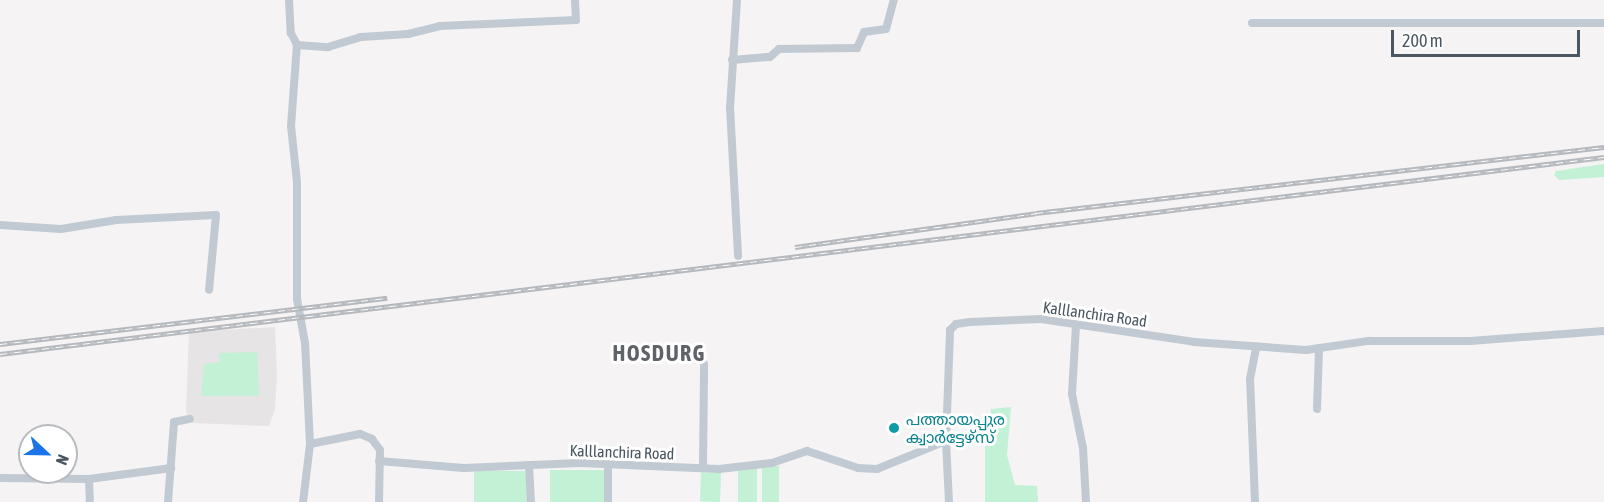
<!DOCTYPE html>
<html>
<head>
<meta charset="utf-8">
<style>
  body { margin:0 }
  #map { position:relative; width:1604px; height:502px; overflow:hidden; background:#f5f3f3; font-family:"Asap Condensed","Noto Sans Malayalam",sans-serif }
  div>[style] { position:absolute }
  .education>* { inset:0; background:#e6e4e5 }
  .green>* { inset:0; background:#c3f1d5; transform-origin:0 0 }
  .minor>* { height:8px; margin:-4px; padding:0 4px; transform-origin:4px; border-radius:4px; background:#c1cad2 }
  .rail>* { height:4.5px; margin-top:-2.25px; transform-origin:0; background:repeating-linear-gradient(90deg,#fff 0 7px,#b5b8bd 0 14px); box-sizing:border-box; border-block:2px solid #b5b8bd }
  .dots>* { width:16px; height:16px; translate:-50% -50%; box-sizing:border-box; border:3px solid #fff; border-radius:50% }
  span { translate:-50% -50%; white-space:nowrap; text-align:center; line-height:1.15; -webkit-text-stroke:6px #fff; paint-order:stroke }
  .street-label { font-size:16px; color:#4a5661 }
  .culture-label { font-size:16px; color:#0d838f }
  .left { translate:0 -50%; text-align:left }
  .district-label { font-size:22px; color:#5f6368; font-weight:700; letter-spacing:1.5px }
  .north { position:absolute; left:18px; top:424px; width:60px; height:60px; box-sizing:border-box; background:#fff; border:2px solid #b7bbc0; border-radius:50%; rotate:112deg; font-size:16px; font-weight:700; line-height:24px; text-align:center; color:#4a5661 }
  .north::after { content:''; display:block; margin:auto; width:21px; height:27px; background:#1a73e8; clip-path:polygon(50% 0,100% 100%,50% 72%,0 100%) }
  .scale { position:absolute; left:1391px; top:30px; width:189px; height:27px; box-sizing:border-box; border:3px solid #4a5661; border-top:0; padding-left:8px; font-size:18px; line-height:21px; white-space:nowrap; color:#4a5661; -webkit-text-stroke:4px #fff; paint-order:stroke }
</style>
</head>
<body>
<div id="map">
  <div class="education">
    <div style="clip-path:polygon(275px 327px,277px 376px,275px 409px,269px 426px,192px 423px,186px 412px,189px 332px)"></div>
  </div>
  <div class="green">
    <div style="clip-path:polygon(1604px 164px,1604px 177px,1559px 180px,1554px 175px,1556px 171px)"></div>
    <div style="clip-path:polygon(257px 352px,259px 396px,201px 396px,204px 364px,220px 362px,219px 353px)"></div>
    <div style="clip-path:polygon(1011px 407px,1007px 455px,1015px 485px,1037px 486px,1038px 502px,985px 502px,985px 440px,991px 409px)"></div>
    <div style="left:779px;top:466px;width:36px;height:17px;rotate:90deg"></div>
    <div style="left:757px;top:467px;width:35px;height:19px;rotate:90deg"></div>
    <div style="left:550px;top:470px;width:54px;height:32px"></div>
    <div style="left:528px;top:471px;width:31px;height:54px;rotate:90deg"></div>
    <div style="left:721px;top:473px;width:29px;height:20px;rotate:92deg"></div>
  </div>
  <div class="minor">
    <div style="left:289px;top:0;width:33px;rotate:87deg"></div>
    <div style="left:291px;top:33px;width:13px;rotate:63deg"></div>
    <div style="left:737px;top:0;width:107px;rotate:93.7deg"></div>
    <div style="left:730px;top:107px;width:149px;rotate:86.9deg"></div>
    <div style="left:1252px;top:23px;width:352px"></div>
    <div style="left:732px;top:60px;width:38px;rotate:-5deg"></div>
    <div style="left:770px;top:57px;width:12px;rotate:-42deg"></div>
    <div style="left:779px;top:49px;width:78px;rotate:-0.7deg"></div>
    <div style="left:857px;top:48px;width:17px;rotate:-66deg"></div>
    <div style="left:864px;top:32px;width:22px;rotate:-8deg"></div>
    <div style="left:886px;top:29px;width:30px;rotate:-75deg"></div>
    <div style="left:0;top:225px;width:61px;rotate:3.8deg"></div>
    <div style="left:61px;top:229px;width:56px;rotate:-9.3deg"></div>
    <div style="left:116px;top:220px;width:100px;rotate:-2.9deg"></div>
    <div style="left:216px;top:215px;width:75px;rotate:95.3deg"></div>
    <div style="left:1076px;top:325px;width:69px;rotate:93.3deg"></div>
    <div style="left:1072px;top:394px;width:55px;rotate:78.5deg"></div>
    <div style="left:1083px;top:448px;width:54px;rotate:86.8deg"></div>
    <div style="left:1317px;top:409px;width:61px;rotate:-88.1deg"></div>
    <div style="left:946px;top:441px;width:61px;rotate:87.2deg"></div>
    <div style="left:379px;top:461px;width:85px;rotate:4.7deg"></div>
    <div style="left:464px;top:468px;width:116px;rotate:-2.5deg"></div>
    <div style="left:580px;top:463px;width:139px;rotate:2.5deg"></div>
    <div style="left:719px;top:469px;width:53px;rotate:-6.5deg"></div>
    <div style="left:772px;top:463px;width:37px;rotate:-19deg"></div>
    <div style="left:807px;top:451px;width:54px;rotate:18.4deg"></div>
    <div style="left:858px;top:468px;width:19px;rotate:3deg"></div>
    <div style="left:877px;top:469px;width:74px;rotate:-22.1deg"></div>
    <div style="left:946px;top:441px;width:111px;rotate:-87.9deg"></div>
    <div style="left:950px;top:330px;width:8px;rotate:-45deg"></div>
    <div style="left:956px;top:324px;width:14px;rotate:-8deg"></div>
    <div style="left:970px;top:322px;width:71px;rotate:-2.4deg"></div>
    <div style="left:1041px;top:319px;width:155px;rotate:8.5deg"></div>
    <div style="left:1194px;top:342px;width:112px;rotate:4.1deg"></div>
    <div style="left:1306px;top:350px;width:63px;rotate:-8.3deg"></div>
    <div style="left:1368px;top:341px;width:102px"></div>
    <div style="left:1470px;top:341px;width:134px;rotate:-4.3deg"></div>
    <div style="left:608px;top:464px;width:38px;rotate:90deg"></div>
    <div style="left:529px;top:465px;width:37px;rotate:87deg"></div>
    <div style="left:703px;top:468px;width:104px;rotate:-89.4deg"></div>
    <div style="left:0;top:478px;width:89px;rotate:0.6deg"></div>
    <div style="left:89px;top:479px;width:83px;rotate:-7.6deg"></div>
    <div style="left:89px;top:479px;width:23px;rotate:88deg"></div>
    <div style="left:168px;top:502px;width:80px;rotate:-85.7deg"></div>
    <div style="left:174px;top:422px;width:16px;rotate:-11deg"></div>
    <div style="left:303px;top:502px;width:58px;rotate:-83.1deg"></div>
    <div style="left:379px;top:502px;width:52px;rotate:-88.9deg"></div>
    <div style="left:380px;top:450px;width:14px;rotate:-126deg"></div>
    <div style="left:372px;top:439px;width:13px;rotate:-157deg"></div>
    <div style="left:360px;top:434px;width:51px;rotate:168.7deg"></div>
    <div style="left:310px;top:444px;width:101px;rotate:-92.8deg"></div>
    <div style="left:305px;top:343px;width:45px;rotate:-100.3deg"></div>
    <div style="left:297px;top:299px;width:117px;rotate:-90deg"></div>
    <div style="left:297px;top:182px;width:56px;rotate:-96.1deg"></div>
    <div style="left:291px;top:126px;width:81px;rotate:-85.8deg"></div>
    <div style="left:297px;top:45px;width:31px;rotate:4deg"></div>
    <div style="left:328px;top:47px;width:34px;rotate:-17deg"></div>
    <div style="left:361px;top:37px;width:47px;rotate:-3.7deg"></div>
    <div style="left:408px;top:34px;width:32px;rotate:-14deg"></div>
    <div style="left:439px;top:26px;width:137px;rotate:-2.5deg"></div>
    <div style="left:576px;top:20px;width:20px;rotate:-93deg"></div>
    <div style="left:1255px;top:502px;width:123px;rotate:-92.3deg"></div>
    <div style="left:1250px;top:379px;width:33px;rotate:-79deg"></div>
  </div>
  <div class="rail">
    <div style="left:795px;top:247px;width:243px;rotate:-8deg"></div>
    <div style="left:1036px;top:213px;width:572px;rotate:-6.63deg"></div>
    <div style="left:0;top:344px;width:390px;rotate:-6.8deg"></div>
    <div style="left:0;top:354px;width:1616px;rotate:-7deg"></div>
  </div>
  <div class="dots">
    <div style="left:894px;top:428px;background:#0f9aa8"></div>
  </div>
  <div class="street-label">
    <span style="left:1095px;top:314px;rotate:8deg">Kalllanchira Road</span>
    <span style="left:622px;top:452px;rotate:2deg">Kalllanchira Road</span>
  </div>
  <div class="culture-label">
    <span class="left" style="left:906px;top:428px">പത്തായപ്പുര<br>ക്വാർട്ടേഴ്സ്</span>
  </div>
  <div class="district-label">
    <span style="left:659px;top:354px">HOSDURG</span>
  </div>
  <div class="north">N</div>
  <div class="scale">200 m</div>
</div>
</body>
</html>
